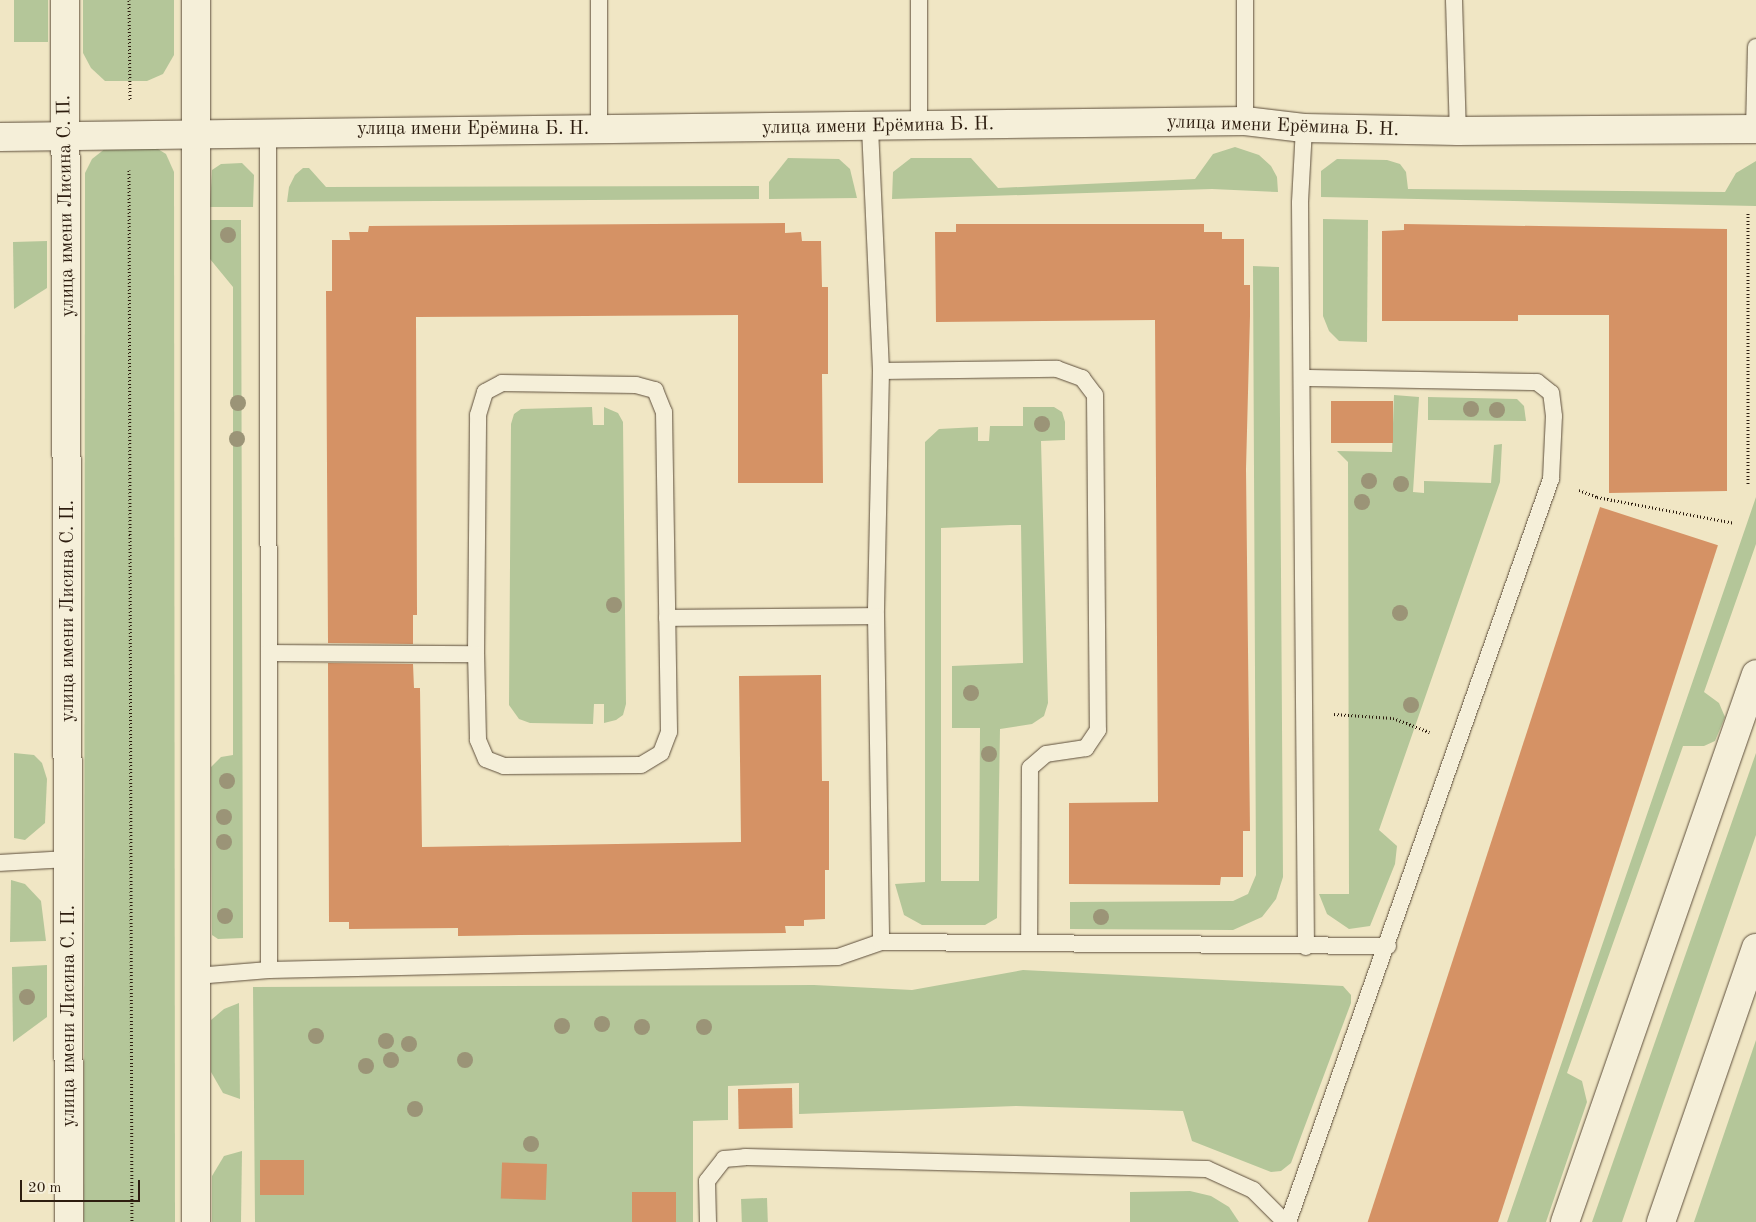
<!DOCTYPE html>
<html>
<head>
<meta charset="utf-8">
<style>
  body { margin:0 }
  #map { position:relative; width:1756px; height:1222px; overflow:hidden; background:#f0e6c4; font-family:"Old Standard TT",serif }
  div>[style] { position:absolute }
  .green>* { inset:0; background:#b4c699; transform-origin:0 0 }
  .building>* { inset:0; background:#d59265; transform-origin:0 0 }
  .path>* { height:3px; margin-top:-1.5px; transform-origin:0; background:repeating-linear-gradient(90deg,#2d1d0f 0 1px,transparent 0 3.5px) }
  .roads { filter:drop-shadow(0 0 1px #5e4f3c) drop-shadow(0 0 1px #5e4f3c) }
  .lane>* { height:16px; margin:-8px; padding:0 8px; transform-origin:8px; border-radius:8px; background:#f5efd9 }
  .street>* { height:28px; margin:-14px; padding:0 14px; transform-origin:14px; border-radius:14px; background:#f5efd9 }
  .secondary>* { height:28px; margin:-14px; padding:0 14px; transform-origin:14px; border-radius:14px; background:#f5efd9 }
  .trees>* { width:16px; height:16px; margin:-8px; border-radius:50%; background:#9b9477 }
  span { translate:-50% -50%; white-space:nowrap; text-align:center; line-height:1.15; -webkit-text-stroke:4px #f5efd9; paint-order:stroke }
  .street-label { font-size:19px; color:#2d1d0f }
  .scale { position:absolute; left:20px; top:1180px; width:120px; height:22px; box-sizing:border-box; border:2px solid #2d1d0f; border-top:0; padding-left:6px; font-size:15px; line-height:18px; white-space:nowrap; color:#2d1d0f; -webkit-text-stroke:4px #f5efd9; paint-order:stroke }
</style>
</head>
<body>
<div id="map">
  <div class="green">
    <div style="left:14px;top:0;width:34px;height:42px"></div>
    <div style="clip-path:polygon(83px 0,174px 0,174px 55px,163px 74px,147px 81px,105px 81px,91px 68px,83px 53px)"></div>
    <div style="clip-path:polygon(153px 146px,166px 154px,174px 172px,175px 1222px,84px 1222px,85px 173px,92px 159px,106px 148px)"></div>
    <div style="clip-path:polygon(1235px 147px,1259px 155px,1271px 166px,1277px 177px,1278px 192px,1212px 189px,892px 199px,893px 172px,911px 158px,971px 158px,998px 188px,1195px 179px,1213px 154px)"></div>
    <div style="clip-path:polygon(788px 158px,839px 159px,850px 169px,857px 198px,769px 199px,769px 182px)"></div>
    <div style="clip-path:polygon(1337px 159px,1387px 160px,1400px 164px,1406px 172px,1408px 189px,1725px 192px,1736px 173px,1756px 161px,1756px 206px,1321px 197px,1321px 171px)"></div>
    <div style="clip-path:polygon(242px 163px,254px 175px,253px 207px,210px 207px,212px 170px,221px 164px)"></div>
    <div style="clip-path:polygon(303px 168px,309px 168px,326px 187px,759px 186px,759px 199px,287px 202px,289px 187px,295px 175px)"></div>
    <div style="clip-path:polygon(1323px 219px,1368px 220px,1367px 342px,1339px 341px,1329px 331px,1323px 316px)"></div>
    <div style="clip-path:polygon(210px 220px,241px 220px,243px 938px,218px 939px,212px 935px,211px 767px,221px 757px,233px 755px,233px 287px,210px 259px)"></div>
    <div style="clip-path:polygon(47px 241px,47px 288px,14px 309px,13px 242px)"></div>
    <div style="clip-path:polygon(1253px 266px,1279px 267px,1283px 877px,1276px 899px,1262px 917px,1233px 930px,1070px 929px,1070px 902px,1233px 901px,1248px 894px,1256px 875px)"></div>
    <div style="clip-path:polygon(1394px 395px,1419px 397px,1413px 492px,1424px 493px,1424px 481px,1491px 483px,1494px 445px,1502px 444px,1500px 482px,1379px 830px,1397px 846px,1395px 864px,1370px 926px,1349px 929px,1327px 914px,1319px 894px,1349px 894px,1348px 462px,1337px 451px,1392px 452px)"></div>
    <div style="clip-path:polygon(1428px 397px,1517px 399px,1524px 406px,1526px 421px,1428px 420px)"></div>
    <div style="clip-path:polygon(592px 407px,593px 425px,604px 425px,604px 407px,618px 413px,623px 422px,626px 704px,623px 715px,616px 720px,604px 723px,604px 704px,594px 704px,593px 724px,530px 723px,519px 719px,509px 705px,511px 424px,514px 414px,521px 409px)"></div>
    <div style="clip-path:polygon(evenodd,1023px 407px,1054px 407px,1062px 412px,1065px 422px,1065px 440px,1041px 441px,1048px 703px,1044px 716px,1032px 724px,1000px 729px,997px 918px,985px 925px,922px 925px,904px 915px,895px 884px,925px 882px,925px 442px,939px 429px,978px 427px,978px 441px,989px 441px,990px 426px,1023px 426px,1023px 407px,1011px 525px,1021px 525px,1023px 663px,952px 666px,952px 728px,980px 728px,979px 881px,941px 881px,941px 528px,1011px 525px)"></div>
    <div style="clip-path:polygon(1756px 497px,1756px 544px,1704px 692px,1719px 703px,1725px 717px,1715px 741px,1704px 746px,1683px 746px,1567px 1073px,1582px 1081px,1587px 1102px,1546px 1222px,1507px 1222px)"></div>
    <div style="clip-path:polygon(14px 753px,34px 755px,42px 763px,47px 779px,45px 823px,25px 840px,14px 838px)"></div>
    <div style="clip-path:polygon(1756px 753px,1756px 835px,1622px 1222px,1592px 1222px)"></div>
    <div style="clip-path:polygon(11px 880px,25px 884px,41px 901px,46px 941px,10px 942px)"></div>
    <div style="clip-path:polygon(47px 965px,47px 1017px,13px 1042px,12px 967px)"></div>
    <div style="clip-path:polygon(1023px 970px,1343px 986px,1351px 995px,1351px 1003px,1291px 1163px,1281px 1171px,1271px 1172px,1192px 1141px,1183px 1111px,1016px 1106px,799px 1114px,799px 1083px,728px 1086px,728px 1120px,693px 1121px,693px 1222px,255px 1222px,253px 987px,814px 985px,912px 990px)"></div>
    <div style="clip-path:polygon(239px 1003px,240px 1099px,223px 1093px,211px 1072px,211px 1020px,224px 1009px)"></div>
    <div style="clip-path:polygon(1756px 1040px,1756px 1222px,1694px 1222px)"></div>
    <div style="clip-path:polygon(242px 1151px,241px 1222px,212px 1222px,212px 1176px,224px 1156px)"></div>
    <div style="clip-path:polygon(1190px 1191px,1211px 1196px,1229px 1207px,1239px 1222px,1130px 1222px,1130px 1192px)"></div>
    <div style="left:767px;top:1198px;width:24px;height:26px;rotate:88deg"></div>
  </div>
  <div class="building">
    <div style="clip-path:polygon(785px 223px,785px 233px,801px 232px,802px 241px,821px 241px,822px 287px,828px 287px,828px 374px,822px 374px,823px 483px,738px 483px,738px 315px,416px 317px,417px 615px,413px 615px,413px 644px,328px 643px,326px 291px,332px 291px,332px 240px,350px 240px,349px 232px,368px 232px,369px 226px)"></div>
    <div style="clip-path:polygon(956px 224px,1204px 224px,1204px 232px,1222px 232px,1222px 239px,1244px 239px,1244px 285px,1250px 285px,1250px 316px,1246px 469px,1250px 831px,1243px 831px,1243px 877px,1221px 877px,1220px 885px,1069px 884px,1069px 803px,1158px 802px,1155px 320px,936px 322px,935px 232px,956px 232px)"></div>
    <div style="clip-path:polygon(1404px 224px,1727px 229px,1727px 491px,1609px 493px,1609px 315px,1518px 315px,1518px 321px,1382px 321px,1382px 231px,1404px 230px)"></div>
    <div style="left:1331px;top:401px;width:62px;height:42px"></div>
    <div style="left:1600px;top:507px;width:124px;height:756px;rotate:18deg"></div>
    <div style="clip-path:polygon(328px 663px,413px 664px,414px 688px,420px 688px,422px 847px,741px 842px,739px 676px,821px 675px,822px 781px,829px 781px,829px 870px,825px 870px,825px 919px,804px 920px,804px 926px,785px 926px,786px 933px,519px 935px,458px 936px,458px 928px,349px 929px,349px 922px,329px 922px)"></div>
    <div style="left:792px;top:1088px;width:40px;height:54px;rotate:89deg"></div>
    <div style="left:260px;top:1160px;width:44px;height:35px"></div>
    <div style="left:547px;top:1164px;width:36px;height:45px;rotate:92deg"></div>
    <div style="left:632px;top:1192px;width:44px;height:30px"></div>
  </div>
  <div class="path">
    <div style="left:129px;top:0;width:101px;rotate:89.4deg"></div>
    <div style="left:129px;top:170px;width:1052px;rotate:89.84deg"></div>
    <div style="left:1748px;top:213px;width:271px;rotate:90deg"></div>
    <div style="left:1579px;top:490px;width:19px;rotate:21deg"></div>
    <div style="left:1597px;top:497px;width:139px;rotate:10.7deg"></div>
    <div style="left:1334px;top:714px;width:59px;rotate:3.9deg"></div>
    <div style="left:1393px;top:718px;width:39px;rotate:21deg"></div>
  </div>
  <div class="roads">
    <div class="lane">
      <div style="left:919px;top:0;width:127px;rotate:90deg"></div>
      <div style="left:1454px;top:0;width:131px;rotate:88.3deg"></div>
      <div style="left:1245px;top:121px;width:121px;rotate:-90deg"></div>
      <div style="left:870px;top:128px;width:243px;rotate:87.4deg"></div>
      <div style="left:881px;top:371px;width:245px;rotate:91.2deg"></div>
      <div style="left:876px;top:616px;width:326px;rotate:89.1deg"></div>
      <div style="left:1304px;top:128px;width:75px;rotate:93.1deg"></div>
      <div style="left:1300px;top:203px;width:744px;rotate:89.54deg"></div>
      <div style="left:599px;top:129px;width:129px;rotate:-90deg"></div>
      <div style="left:1754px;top:129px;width:82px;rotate:-88.6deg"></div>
      <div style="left:268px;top:131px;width:839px;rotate:89.93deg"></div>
      <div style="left:269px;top:970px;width:569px;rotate:-1.31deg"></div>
      <div style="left:838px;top:957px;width:46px;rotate:-19.2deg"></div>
      <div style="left:881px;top:942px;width:507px;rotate:0.45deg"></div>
      <div style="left:881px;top:371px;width:176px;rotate:-0.7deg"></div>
      <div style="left:1057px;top:369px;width:27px;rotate:20deg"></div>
      <div style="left:1082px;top:378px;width:21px;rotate:53deg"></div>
      <div style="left:1095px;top:395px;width:335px;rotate:89.5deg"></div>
      <div style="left:1098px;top:730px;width:22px;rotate:124deg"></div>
      <div style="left:1086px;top:748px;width:40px;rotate:171.5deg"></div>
      <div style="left:1046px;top:754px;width:21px;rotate:139deg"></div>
      <div style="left:1030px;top:768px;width:175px;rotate:90.3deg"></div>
      <div style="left:502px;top:383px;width:134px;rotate:0.9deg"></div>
      <div style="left:636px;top:385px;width:20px;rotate:15deg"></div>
      <div style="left:655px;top:390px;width:24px;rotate:68deg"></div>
      <div style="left:664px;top:412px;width:320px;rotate:89.1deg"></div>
      <div style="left:669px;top:732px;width:22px;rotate:111deg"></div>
      <div style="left:661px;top:753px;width:23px;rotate:149deg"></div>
      <div style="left:641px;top:765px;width:137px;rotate:179.6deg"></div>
      <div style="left:504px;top:766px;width:19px;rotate:-159deg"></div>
      <div style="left:486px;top:759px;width:21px;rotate:-113deg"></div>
      <div style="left:478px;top:740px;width:86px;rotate:-91.3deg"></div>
      <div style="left:476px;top:654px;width:239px;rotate:-89.5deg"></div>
      <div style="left:478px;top:415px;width:24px;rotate:-73deg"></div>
      <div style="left:485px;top:392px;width:19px;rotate:-28deg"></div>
      <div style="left:667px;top:618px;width:209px;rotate:-0.5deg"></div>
      <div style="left:269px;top:653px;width:207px;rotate:0.3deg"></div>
      <div style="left:0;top:863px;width:69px;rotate:-3.3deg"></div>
      <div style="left:196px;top:976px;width:73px;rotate:-4.7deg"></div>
      <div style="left:708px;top:1222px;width:41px;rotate:-91.4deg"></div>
      <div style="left:707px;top:1181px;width:28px;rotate:-52deg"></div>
      <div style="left:724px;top:1159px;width:21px;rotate:-5deg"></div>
      <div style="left:745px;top:1157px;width:462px;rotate:1.5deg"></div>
      <div style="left:1207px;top:1169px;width:51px;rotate:24.5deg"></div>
      <div style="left:1253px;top:1190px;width:45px;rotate:45deg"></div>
      <div style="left:1288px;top:1222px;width:788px;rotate:-70.51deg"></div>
      <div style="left:1551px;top:479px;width:63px;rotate:-87.3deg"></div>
      <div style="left:1554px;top:416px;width:23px;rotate:-97deg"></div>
      <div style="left:1551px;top:393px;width:18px;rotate:-142deg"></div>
      <div style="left:1537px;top:382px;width:234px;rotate:-179deg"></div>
    </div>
    <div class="street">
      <div style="left:65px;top:0;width:1222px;rotate:89.81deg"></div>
      <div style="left:196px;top:0;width:1222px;rotate:90deg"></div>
      <div style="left:0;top:137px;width:1245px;rotate:-0.74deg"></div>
      <div style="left:1245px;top:121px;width:59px;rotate:6.8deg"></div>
      <div style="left:1304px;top:128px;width:154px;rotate:1.1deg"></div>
      <div style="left:1458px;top:131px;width:298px;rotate:-0.4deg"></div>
      <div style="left:1565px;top:1222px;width:580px;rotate:-70.78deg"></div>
    </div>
    <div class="secondary">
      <div style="left:1661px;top:1222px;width:290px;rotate:-70.9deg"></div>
    </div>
  </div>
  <div class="trees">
    <div style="left:228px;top:235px"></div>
    <div style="left:238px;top:403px"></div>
    <div style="left:1471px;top:409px"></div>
    <div style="left:1497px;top:410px"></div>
    <div style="left:1042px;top:424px"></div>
    <div style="left:237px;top:439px"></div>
    <div style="left:1369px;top:481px"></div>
    <div style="left:1401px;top:484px"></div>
    <div style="left:1362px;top:502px"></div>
    <div style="left:614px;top:605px"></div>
    <div style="left:1400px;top:613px"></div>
    <div style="left:971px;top:693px"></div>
    <div style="left:1411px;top:705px"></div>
    <div style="left:989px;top:754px"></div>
    <div style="left:227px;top:781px"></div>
    <div style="left:224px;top:817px"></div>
    <div style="left:224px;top:842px"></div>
    <div style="left:225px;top:916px"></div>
    <div style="left:1101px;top:917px"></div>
    <div style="left:27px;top:997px"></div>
    <div style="left:602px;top:1024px"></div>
    <div style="left:562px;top:1026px"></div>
    <div style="left:642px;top:1027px"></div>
    <div style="left:704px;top:1027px"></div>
    <div style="left:316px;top:1036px"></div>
    <div style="left:386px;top:1041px"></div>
    <div style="left:409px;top:1044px"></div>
    <div style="left:391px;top:1060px"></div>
    <div style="left:465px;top:1060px"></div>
    <div style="left:366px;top:1066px"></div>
    <div style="left:415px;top:1109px"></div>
    <div style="left:531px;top:1144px"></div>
  </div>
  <div class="street-label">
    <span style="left:878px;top:127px;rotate:-1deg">улица имени Ерёмина Б. Н.</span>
    <span style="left:1283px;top:127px;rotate:2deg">улица имени Ерёмина Б. Н.</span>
    <span style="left:473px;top:130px">улица имени Ерёмина Б. Н.</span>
    <span style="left:67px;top:206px;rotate:-91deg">улица имени Лисина С. П.</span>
    <span style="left:69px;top:611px;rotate:-90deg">улица имени Лисина С. П.</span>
    <span style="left:70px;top:1016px;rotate:-90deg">улица имени Лисина С. П.</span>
  </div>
  <div class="scale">20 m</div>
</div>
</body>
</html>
